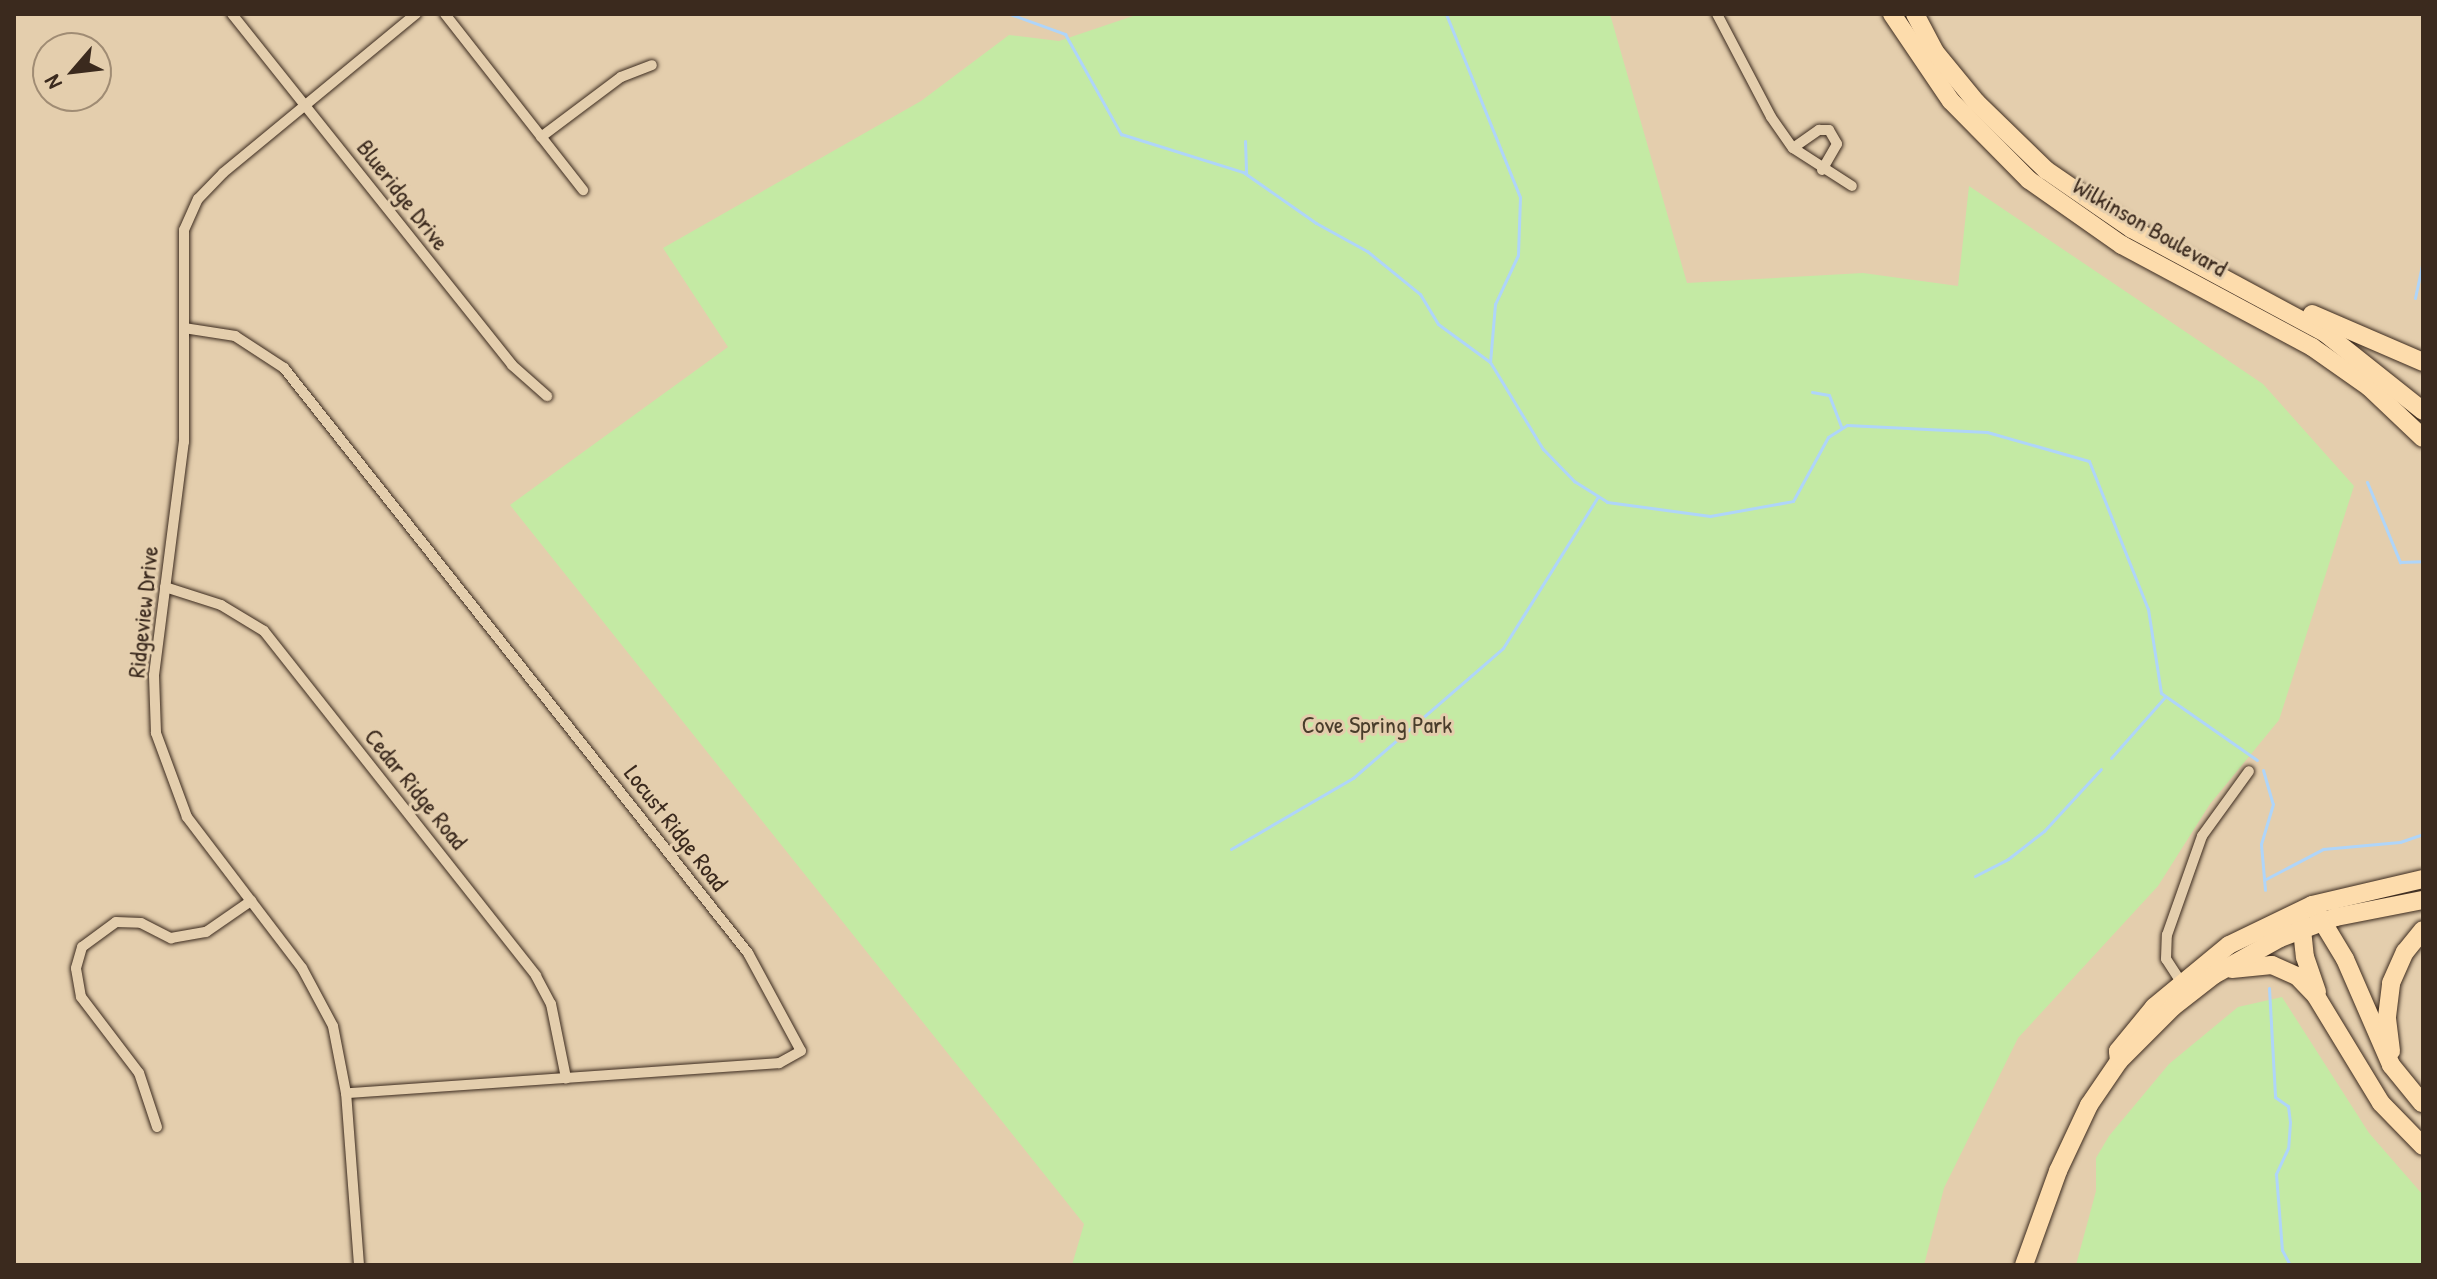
<!DOCTYPE html>
<html>
<head>
<meta charset="utf-8">
<style>
  body { margin:0 }
  #map { position:relative; width:2437px; height:1279px; overflow:hidden; background:#e4cead; font-family:"Patrick Hand",sans-serif }
  div>[style] { position:absolute }
  .green>* { inset:0; background:#c4eaa4 }
  .stream>* { height:3px; margin:-1.5px; padding:0 1.5px; transform-origin:1.5px; border-radius:1.5px; background:#afd5f9 }
  .roads { filter:drop-shadow(0 0 2px #3b2a1e) drop-shadow(0 0 2px #3b2a1e) }
  .street>* { height:10px; margin:-5px; padding:0 5px; transform-origin:5px; border-radius:5px; background:#e4cead }
  .highway>* { height:18px; margin:-9px; padding:0 9px; transform-origin:9px; border-radius:9px; background:#fddcac }
  span { translate:-50% -50%; white-space:nowrap; text-align:center; line-height:1.15; -webkit-text-stroke:6px #e4cead; paint-order:stroke }
  .street-label { font-size:24px; color:#3b2a1e }
  .park-label { font-size:24px; color:#493d2b }
  .frame { position:absolute; inset:0; border:16px solid #3b2a1e; pointer-events:none }
  .north { position:absolute; left:32px; top:32px; width:80px; height:80px; box-sizing:border-box; background:#e4cead; border:2px solid #a08c74; border-radius:50%; rotate:242deg; font-size:22px; font-weight:700; line-height:32px; text-align:center; color:#3b2a1e }
  .north::after { content:''; display:block; margin:auto; width:28px; height:36px; background:#3b2a1e; clip-path:polygon(50% 0,100% 100%,50% 72%,0 100%) }
</style>
</head>
<body>
<div id="map">
  <div class="green">
    <div style="clip-path:polygon(1139px 14px,1610px 14px,1687px 283px,1863px 273px,1958px 286px,1969px 186px,2263px 384px,2354px 486px,2279px 720px,2210px 804px,2158px 886px,2018px 1038px,1944px 1188px,1924px 1265px,1072px 1265px,1084px 1224px,510px 505px,728px 347px,663px 248px,921px 101px,1009px 35px,1059px 41px)"></div>
    <div style="clip-path:polygon(2282px 997px,2369px 1133px,2423px 1195px,2423px 1265px,2076px 1265px,2096px 1191px,2096px 1158px,2109px 1136px,2169px 1064px,2238px 1007px)"></div>
  </div>
  <div class="stream">
    <div style="left:1010px;top:14px;width:59px;rotate:20deg"></div>
    <div style="left:1065px;top:34px;width:115px;rotate:60.8deg"></div>
    <div style="left:1121px;top:134px;width:128px;rotate:17.3deg"></div>
    <div style="left:1243px;top:172px;width:89px;rotate:34.9deg"></div>
    <div style="left:1316px;top:223px;width:58px;rotate:28.8deg"></div>
    <div style="left:1367px;top:251px;width:68px;rotate:39.1deg"></div>
    <div style="left:1420px;top:294px;width:35px;rotate:59deg"></div>
    <div style="left:1438px;top:324px;width:64px;rotate:36.2deg"></div>
    <div style="left:1490px;top:362px;width:102px;rotate:58.7deg"></div>
    <div style="left:1543px;top:449px;width:45px;rotate:45.9deg"></div>
    <div style="left:1574px;top:481px;width:39px;rotate:32deg"></div>
    <div style="left:1607px;top:502px;width:104px;rotate:7.7deg"></div>
    <div style="left:1710px;top:516px;width:84px;rotate:-10.2deg"></div>
    <div style="left:1793px;top:501px;width:73px;rotate:-61.3deg"></div>
    <div style="left:1828px;top:437px;width:22px;rotate:-32deg"></div>
    <div style="left:1847px;top:425px;width:140px;rotate:2.9deg"></div>
    <div style="left:1987px;top:432px;width:106px;rotate:15.9deg"></div>
    <div style="left:2089px;top:461px;width:159px;rotate:68.3deg"></div>
    <div style="left:2148px;top:609px;width:85px;rotate:81.2deg"></div>
    <div style="left:2161px;top:693px;width:117px;rotate:34.9deg"></div>
    <div style="left:1446px;top:14px;width:197px;rotate:68deg"></div>
    <div style="left:1520px;top:197px;width:58px;rotate:92deg"></div>
    <div style="left:1518px;top:255px;width:54px;rotate:115.1deg"></div>
    <div style="left:1495px;top:304px;width:58px;rotate:94.9deg"></div>
    <div style="left:1245px;top:141px;width:32px;rotate:88deg"></div>
    <div style="left:2415px;top:298px;width:40px;rotate:-78deg"></div>
    <div style="left:1812px;top:392px;width:17px;rotate:10deg"></div>
    <div style="left:1829px;top:395px;width:34px;rotate:69deg"></div>
    <div style="left:2367px;top:482px;width:87px;rotate:67.6deg"></div>
    <div style="left:2400px;top:562px;width:23px;rotate:-2deg"></div>
    <div style="left:2111px;top:758px;width:81px;rotate:-48.5deg"></div>
    <div style="left:2263px;top:770px;width:35px;rotate:74deg"></div>
    <div style="left:2273px;top:804px;width:42px;rotate:106.7deg"></div>
    <div style="left:2261px;top:844px;width:46px;rotate:85deg"></div>
    <div style="left:1231px;top:849px;width:141px;rotate:-30.2deg"></div>
    <div style="left:1353px;top:778px;width:198px;rotate:-40.9deg"></div>
    <div style="left:1503px;top:648px;width:177px;rotate:-57.9deg"></div>
    <div style="left:1975px;top:876px;width:37px;rotate:-27deg"></div>
    <div style="left:2008px;top:859px;width:46px;rotate:-37.9deg"></div>
    <div style="left:2044px;top:831px;width:84px;rotate:-47.4deg"></div>
    <div style="left:2264px;top:880px;width:67px;rotate:-27.7deg"></div>
    <div style="left:2323px;top:849px;width:77px;rotate:-5.2deg"></div>
    <div style="left:2400px;top:842px;width:24px;rotate:-19deg"></div>
    <div style="left:2269px;top:988px;width:109px;rotate:86.8deg"></div>
    <div style="left:2275px;top:1097px;width:16px;rotate:35deg"></div>
    <div style="left:2288px;top:1106px;width:16px;rotate:83deg"></div>
    <div style="left:2290px;top:1122px;width:26px;rotate:94deg"></div>
    <div style="left:2288px;top:1148px;width:29px;rotate:115deg"></div>
    <div style="left:2276px;top:1174px;width:76px;rotate:85.5deg"></div>
    <div style="left:2282px;top:1250px;width:17px;rotate:62deg"></div>
  </div>
  <div class="roads">
    <div class="street">
      <div style="left:232px;top:14px;width:449px;rotate:51.4deg"></div>
      <div style="left:512px;top:365px;width:47px;rotate:41.5deg"></div>
      <div style="left:445px;top:14px;width:224px;rotate:51.9deg"></div>
      <div style="left:1717px;top:14px;width:116px;rotate:62.3deg"></div>
      <div style="left:1771px;top:117px;width:38px;rotate:55deg"></div>
      <div style="left:1793px;top:148px;width:70px;rotate:32.8deg"></div>
      <div style="left:541px;top:137px;width:100px;rotate:-36.9deg"></div>
      <div style="left:621px;top:77px;width:33px;rotate:-21deg"></div>
      <div style="left:1793px;top:148px;width:32px;rotate:-35deg"></div>
      <div style="left:1819px;top:130px;width:10px"></div>
      <div style="left:1829px;top:130px;width:16px;rotate:60deg"></div>
      <div style="left:1837px;top:144px;width:30px;rotate:120deg"></div>
      <div style="left:184px;top:328px;width:52px;rotate:8.9deg"></div>
      <div style="left:235px;top:336px;width:59px;rotate:33.1deg"></div>
      <div style="left:284px;top:368px;width:747px;rotate:51.58deg"></div>
      <div style="left:748px;top:953px;width:111px;rotate:61.6deg"></div>
      <div style="left:801px;top:1051px;width:25px;rotate:151deg"></div>
      <div style="left:779px;top:1063px;width:434px;rotate:176deg"></div>
      <div style="left:165px;top:587px;width:59px;rotate:17.8deg"></div>
      <div style="left:221px;top:605px;width:50px;rotate:31.2deg"></div>
      <div style="left:264px;top:631px;width:439px;rotate:51.7deg"></div>
      <div style="left:536px;top:976px;width:32px;rotate:62deg"></div>
      <div style="left:551px;top:1004px;width:76px;rotate:78.5deg"></div>
      <div style="left:2183px;top:985px;width:31px;rotate:-123deg"></div>
      <div style="left:2166px;top:959px;width:24px;rotate:-88deg"></div>
      <div style="left:2167px;top:935px;width:105px;rotate:-70.5deg"></div>
      <div style="left:2202px;top:836px;width:80px;rotate:-54.1deg"></div>
      <div style="left:157px;top:1127px;width:57px;rotate:-108.4deg"></div>
      <div style="left:139px;top:1073px;width:96px;rotate:-127.3deg"></div>
      <div style="left:81px;top:997px;width:29px;rotate:-100deg"></div>
      <div style="left:76px;top:968px;width:22px;rotate:-74deg"></div>
      <div style="left:82px;top:947px;width:42px;rotate:-36.3deg"></div>
      <div style="left:116px;top:922px;width:25px;rotate:2deg"></div>
      <div style="left:141px;top:923px;width:34px;rotate:27deg"></div>
      <div style="left:171px;top:938px;width:36px;rotate:-10deg"></div>
      <div style="left:206px;top:932px;width:55px;rotate:-34.6deg"></div>
      <div style="left:359px;top:1265px;width:172px;rotate:-94.3deg"></div>
      <div style="left:346px;top:1093px;width:68px;rotate:-101deg"></div>
      <div style="left:333px;top:1026px;width:66px;rotate:-118.1deg"></div>
      <div style="left:302px;top:968px;width:190px;rotate:-127.3deg"></div>
      <div style="left:187px;top:817px;width:90px;rotate:-110.3deg"></div>
      <div style="left:156px;top:733px;width:58px;rotate:-92deg"></div>
      <div style="left:154px;top:675px;width:235px;rotate:-82.7deg"></div>
      <div style="left:184px;top:442px;width:212px;rotate:-90deg"></div>
      <div style="left:184px;top:230px;width:34px;rotate:-66deg"></div>
      <div style="left:198px;top:199px;width:36px;rotate:-46deg"></div>
      <div style="left:223px;top:173px;width:250px;rotate:-39.5deg"></div>
    </div>
    <div class="highway">
      <div style="left:1892px;top:14px;width:105px;rotate:55.9deg"></div>
      <div style="left:1951px;top:101px;width:111px;rotate:45.4deg"></div>
      <div style="left:2029px;top:180px;width:113px;rotate:35deg"></div>
      <div style="left:2122px;top:245px;width:216px;rotate:28.2deg"></div>
      <div style="left:2312px;top:347px;width:70px;rotate:35.1deg"></div>
      <div style="left:2369px;top:387px;width:74px;rotate:43.4deg"></div>
      <div style="left:1915px;top:14px;width:43px;rotate:62.2deg"></div>
      <div style="left:1935px;top:52px;width:65px;rotate:50.6deg"></div>
      <div style="left:1976px;top:102px;width:98px;rotate:44.2deg"></div>
      <div style="left:2046px;top:170px;width:104px;rotate:34.5deg"></div>
      <div style="left:2132px;top:229px;width:219px;rotate:28.3deg"></div>
      <div style="left:2325px;top:333px;width:125px;rotate:38.5deg"></div>
      <div style="left:2312px;top:314px;width:121px;rotate:23.4deg"></div>
      <div style="left:2316px;top:911px;width:56px;rotate:58.9deg"></div>
      <div style="left:2345px;top:959px;width:116px;rotate:66.5deg"></div>
      <div style="left:2391px;top:1065px;width:49px;rotate:50.8deg"></div>
      <div style="left:2301px;top:920px;width:37px;rotate:84deg"></div>
      <div style="left:2305px;top:957px;width:37px;rotate:71deg"></div>
      <div style="left:2232px;top:969px;width:40px;rotate:-5.7deg"></div>
      <div style="left:2272px;top:965px;width:27px;rotate:24deg"></div>
      <div style="left:2297px;top:976px;width:28px;rotate:46deg"></div>
      <div style="left:2316px;top:996px;width:125px;rotate:58.7deg"></div>
      <div style="left:2381px;top:1103px;width:60px;rotate:45.7deg"></div>
      <div style="left:2391px;top:1051px;width:34px;rotate:-97deg"></div>
      <div style="left:2387px;top:1017px;width:34px;rotate:-83deg"></div>
      <div style="left:2391px;top:983px;width:34px;rotate:-66deg"></div>
      <div style="left:2405px;top:952px;width:28px;rotate:-51deg"></div>
      <div style="left:2119px;top:1061px;width:10px;rotate:-96deg"></div>
      <div style="left:2118px;top:1051px;width:57px;rotate:-50.7deg"></div>
      <div style="left:2154px;top:1007px;width:97px;rotate:-39.6deg"></div>
      <div style="left:2229px;top:945px;width:92px;rotate:-25.7deg"></div>
      <div style="left:2312px;top:905px;width:114px;rotate:-13.2deg"></div>
      <div style="left:2024px;top:1265px;width:100px;rotate:-70.1deg"></div>
      <div style="left:2058px;top:1171px;width:73px;rotate:-64.8deg"></div>
      <div style="left:2089px;top:1105px;width:53px;rotate:-55.7deg"></div>
      <div style="left:2119px;top:1061px;width:76px;rotate:-45deg"></div>
      <div style="left:2173px;top:1007px;width:52px;rotate:-38deg"></div>
      <div style="left:2214px;top:975px;width:76px;rotate:-29.3deg"></div>
      <div style="left:2280px;top:938px;width:60px;rotate:-20.6deg"></div>
      <div style="left:2336px;top:917px;width:89px;rotate:-11.1deg"></div>
    </div>
  </div>
  <div class="street-label">
    <span style="left:403px;top:195px;rotate:52deg">Blueridge Drive</span>
    <span style="left:2150px;top:227px;rotate:30deg">Wilkinson Boulevard</span>
    <span style="left:143px;top:612px;rotate:-84deg">Ridgeview Drive</span>
    <span style="left:416px;top:789px;rotate:51deg">Cedar Ridge Road</span>
    <span style="left:676px;top:828px;rotate:52deg">Locust Ridge Road</span>
  </div>
  <div class="park-label">
    <span style="left:1377px;top:725px">Cove Spring Park</span>
  </div>
  <div class="frame"></div>
  <div class="north">N</div>
</div>
</body>
</html>
